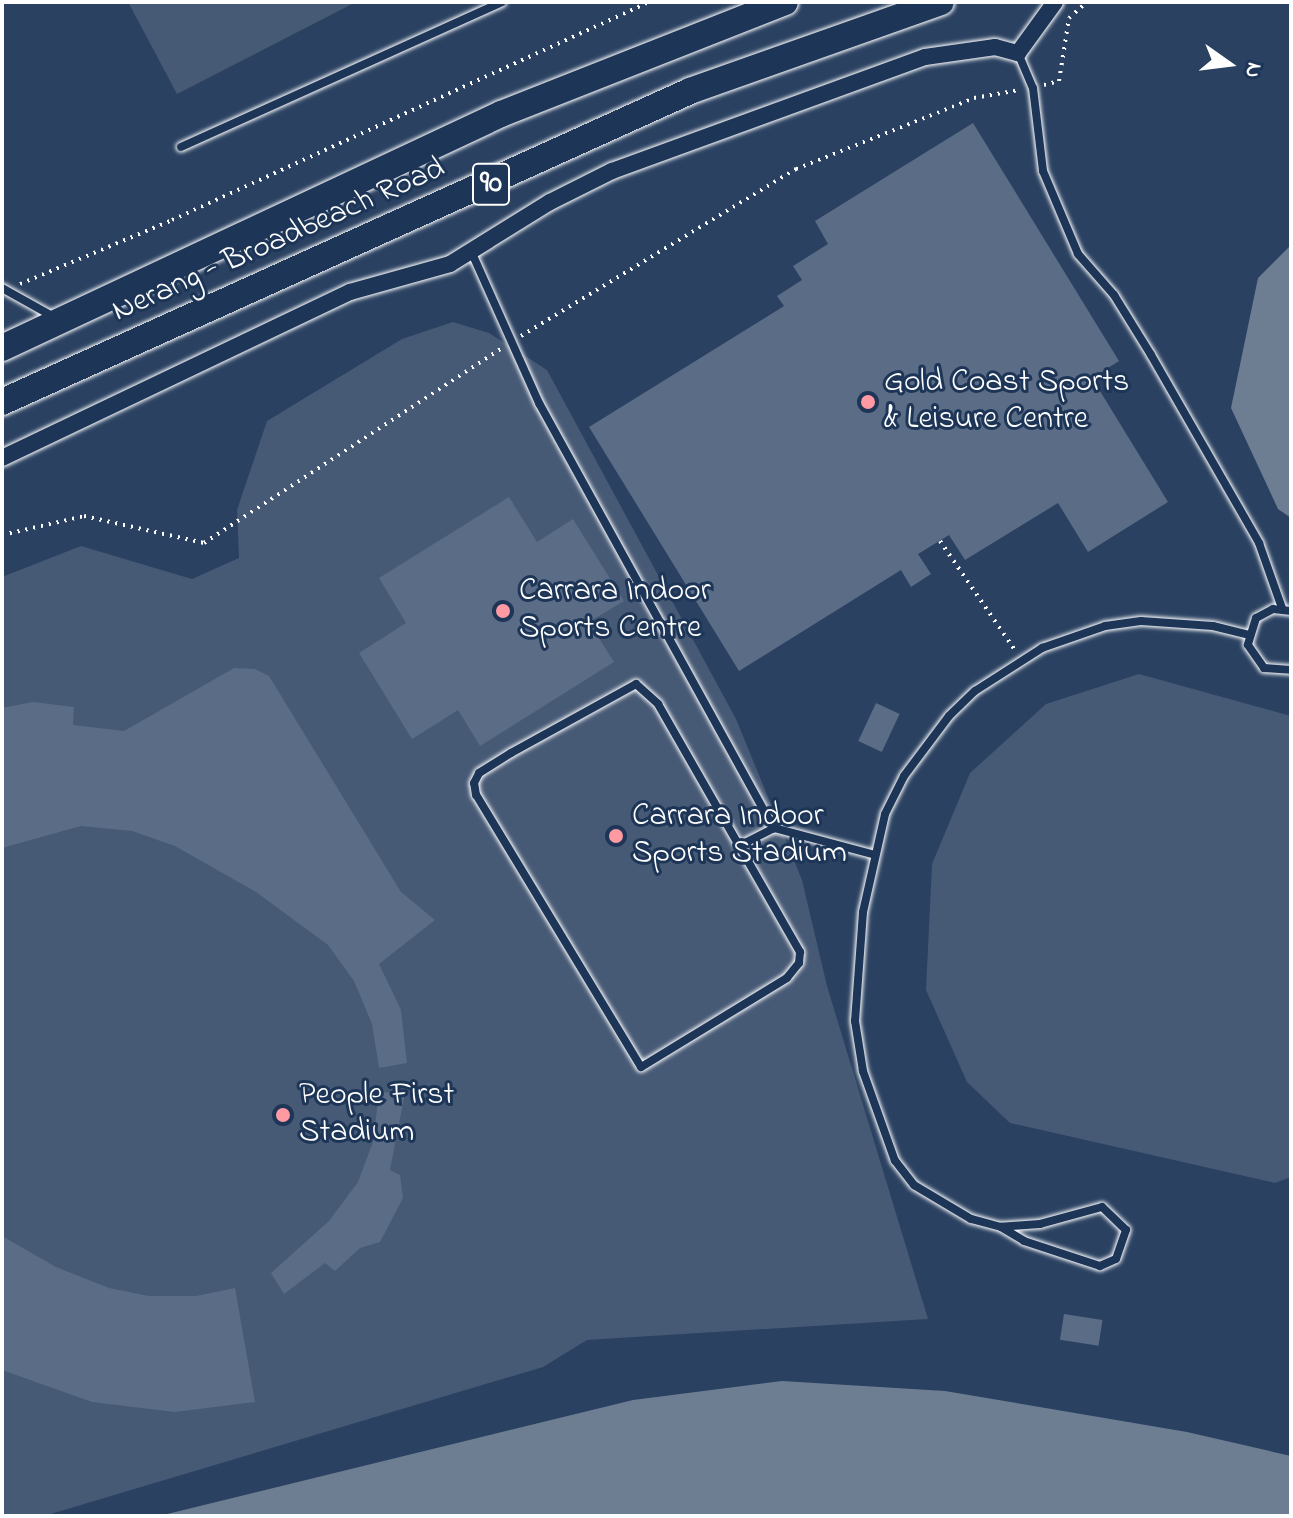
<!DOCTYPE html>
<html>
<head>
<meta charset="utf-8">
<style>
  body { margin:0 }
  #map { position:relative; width:1293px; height:1518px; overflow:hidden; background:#2a4161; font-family:"Indie Flower",sans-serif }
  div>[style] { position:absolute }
  .green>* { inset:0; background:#465975 }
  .water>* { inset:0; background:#6d7d92 }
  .building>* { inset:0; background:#5b6c86; transform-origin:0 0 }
  .path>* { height:4px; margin-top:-2px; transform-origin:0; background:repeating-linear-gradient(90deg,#fff 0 2px,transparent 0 8px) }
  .roads { filter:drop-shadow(0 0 2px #fff) drop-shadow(0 0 2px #fff) }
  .service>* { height:8px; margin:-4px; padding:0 4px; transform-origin:4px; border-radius:4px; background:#1d3557 }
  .minor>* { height:16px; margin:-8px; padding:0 8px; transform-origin:8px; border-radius:8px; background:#1d3557 }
  .primary>* { height:26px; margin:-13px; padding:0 13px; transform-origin:13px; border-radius:13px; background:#1d3557 }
  .dots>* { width:22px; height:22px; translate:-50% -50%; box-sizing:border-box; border:4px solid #1d3557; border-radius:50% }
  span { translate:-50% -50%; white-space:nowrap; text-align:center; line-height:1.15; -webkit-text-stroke:6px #1d3557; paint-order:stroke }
  .shield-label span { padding:2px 6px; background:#1d3557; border:2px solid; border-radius:6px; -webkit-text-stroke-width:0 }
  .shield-label { font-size:30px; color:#fff; font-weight:700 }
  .street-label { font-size:32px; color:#fff }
  .poi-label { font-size:32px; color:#fff }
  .left { translate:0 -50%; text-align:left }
  .frame { position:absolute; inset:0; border:4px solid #fff; pointer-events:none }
  .north { position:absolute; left:1189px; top:24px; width:80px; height:80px; -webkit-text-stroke:6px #1d3557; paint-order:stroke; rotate:104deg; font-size:22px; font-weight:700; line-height:32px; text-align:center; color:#fff }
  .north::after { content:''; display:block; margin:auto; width:28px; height:36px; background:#fff; clip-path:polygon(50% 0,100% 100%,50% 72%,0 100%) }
</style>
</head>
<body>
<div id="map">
  <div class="green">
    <div style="clip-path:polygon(128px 2px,356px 2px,177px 94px)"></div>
    <div style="clip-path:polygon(453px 322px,489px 333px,547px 370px,736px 719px,802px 880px,827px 986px,928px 1319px,587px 1340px,543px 1367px,44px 1516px,2px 1516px,2px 577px,81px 546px,192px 579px,239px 558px,237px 510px,267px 421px,402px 339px)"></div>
    <div style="clip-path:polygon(1139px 674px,1291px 716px,1291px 1177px,1275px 1183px,1010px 1123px,967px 1082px,926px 990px,932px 864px,970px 773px,1046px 704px)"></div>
  </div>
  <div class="water">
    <div style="clip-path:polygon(1291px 245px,1291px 518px,1278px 509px,1231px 408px,1258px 278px)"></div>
    <div style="clip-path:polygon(782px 1381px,945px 1391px,1187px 1432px,1291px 1456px,1291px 1516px,159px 1516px,633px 1400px)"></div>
  </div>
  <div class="building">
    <div style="clip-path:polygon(973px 123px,1119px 361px,1092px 378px,1168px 502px,1088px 552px,1058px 503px,965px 560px,949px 535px,918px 554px,931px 574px,911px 587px,901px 570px,739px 671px,589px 427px,784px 306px,777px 296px,802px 280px,793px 266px,828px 244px,815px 221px)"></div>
    <div style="clip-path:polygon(509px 497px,537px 542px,573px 519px,624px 601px,589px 622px,614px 662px,480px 746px,458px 710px,412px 739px,359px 653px,406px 623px,379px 578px)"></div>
    <div style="clip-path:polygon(234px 668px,255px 669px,269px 676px,401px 892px,435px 920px,379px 964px,401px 1010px,407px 1063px,379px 1068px,372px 1024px,354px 981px,328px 945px,256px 892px,175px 846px,132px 831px,81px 826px,2px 848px,2px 708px,33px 702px,74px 707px,73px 725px,124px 731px)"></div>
    <div style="left:876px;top:703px;width:26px;height:42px;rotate:25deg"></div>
    <div style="clip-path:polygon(379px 1092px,405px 1093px,390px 1170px,400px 1175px,403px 1198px,380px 1242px,360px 1248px,335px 1271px,325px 1263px,284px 1294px,271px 1273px,329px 1221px,358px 1182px,373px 1142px)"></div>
    <div style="clip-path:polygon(2px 1236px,56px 1267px,109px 1288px,149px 1296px,196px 1296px,235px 1288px,255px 1402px,175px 1412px,92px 1402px,2px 1370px)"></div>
    <div style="left:1064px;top:1314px;width:39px;height:26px;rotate:9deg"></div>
  </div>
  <div class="path">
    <div style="left:1044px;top:85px;width:16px;rotate:-15deg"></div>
    <div style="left:1059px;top:81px;width:64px;rotate:-81deg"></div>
    <div style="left:1069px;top:18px;width:24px;rotate:-42deg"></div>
    <div style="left:20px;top:284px;width:165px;rotate:-22.8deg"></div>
    <div style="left:172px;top:220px;width:524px;rotate:-24.56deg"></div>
    <div style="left:521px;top:336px;width:322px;rotate:-31.3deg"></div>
    <div style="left:796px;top:169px;width:192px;rotate:-21.7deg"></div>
    <div style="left:974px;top:98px;width:47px;rotate:-9.9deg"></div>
    <div style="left:2px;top:535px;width:84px;rotate:-13deg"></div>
    <div style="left:84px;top:516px;width:123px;rotate:12.7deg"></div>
    <div style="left:204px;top:543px;width:355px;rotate:-33.2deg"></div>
    <div style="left:940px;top:541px;width:132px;rotate:55.5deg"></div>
  </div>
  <div class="roads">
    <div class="service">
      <div style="left:1018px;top:53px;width:38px;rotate:67deg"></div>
      <div style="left:1033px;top:88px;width:84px;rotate:83.1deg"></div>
      <div style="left:1043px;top:171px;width:90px;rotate:67.1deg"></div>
      <div style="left:1078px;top:254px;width:55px;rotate:48.7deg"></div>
      <div style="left:1114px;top:295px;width:70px;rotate:58.3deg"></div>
      <div style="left:1151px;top:355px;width:217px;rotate:60.1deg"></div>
      <div style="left:1259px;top:543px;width:69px;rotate:70.5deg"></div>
      <div style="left:181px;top:147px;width:352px;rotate:-24.3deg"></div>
      <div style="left:471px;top:251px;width:167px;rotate:65.9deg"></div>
      <div style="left:539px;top:403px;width:486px;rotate:61.1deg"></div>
      <div style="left:774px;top:828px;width:101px;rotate:14.9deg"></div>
      <div style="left:2px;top:288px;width:60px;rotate:29.1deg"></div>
      <div style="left:1291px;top:611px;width:18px;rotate:-174deg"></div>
      <div style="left:1273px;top:609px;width:19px;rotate:152deg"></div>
      <div style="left:1256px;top:618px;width:28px;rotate:107deg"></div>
      <div style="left:1248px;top:645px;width:28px;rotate:55deg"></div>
      <div style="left:1264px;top:668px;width:27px;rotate:4deg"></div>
      <div style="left:636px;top:684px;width:30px;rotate:42deg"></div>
      <div style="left:658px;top:704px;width:286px;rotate:60.2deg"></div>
      <div style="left:800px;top:952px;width:11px;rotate:95deg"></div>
      <div style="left:799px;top:963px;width:19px;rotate:129deg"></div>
      <div style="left:787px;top:978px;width:171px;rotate:148.6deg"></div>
      <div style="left:641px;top:1067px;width:318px;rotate:-121.2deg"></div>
      <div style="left:476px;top:795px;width:12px;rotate:-99deg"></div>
      <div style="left:474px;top:783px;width:11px;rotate:-63deg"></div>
      <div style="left:479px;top:773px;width:38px;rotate:-32deg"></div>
      <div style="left:511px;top:753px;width:143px;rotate:-28.9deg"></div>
      <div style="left:739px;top:846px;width:39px;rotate:-27deg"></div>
      <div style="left:1001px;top:1227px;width:27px;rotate:31deg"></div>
      <div style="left:1024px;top:1241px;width:80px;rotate:18.2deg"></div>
      <div style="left:1100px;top:1266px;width:17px;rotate:-24deg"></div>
      <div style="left:1116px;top:1259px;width:31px;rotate:-71deg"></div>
      <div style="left:1126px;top:1230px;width:33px;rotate:-136deg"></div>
      <div style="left:1102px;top:1207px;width:64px;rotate:164.7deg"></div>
      <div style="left:1040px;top:1224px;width:39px;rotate:176deg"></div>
      <div style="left:1001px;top:1227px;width:31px;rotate:-165deg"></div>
      <div style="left:971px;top:1219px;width:66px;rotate:-149.2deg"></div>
      <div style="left:914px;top:1185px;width:31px;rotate:-128deg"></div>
      <div style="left:895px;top:1161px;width:96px;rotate:-109.6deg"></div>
      <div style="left:863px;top:1071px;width:51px;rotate:-99.1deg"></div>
      <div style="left:855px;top:1021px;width:109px;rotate:-85.8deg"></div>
      <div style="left:863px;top:912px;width:100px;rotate:-77.3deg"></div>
      <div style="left:885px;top:814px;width:42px;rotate:-63.4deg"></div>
      <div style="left:904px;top:776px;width:75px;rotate:-53.1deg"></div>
      <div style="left:949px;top:716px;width:36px;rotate:-44deg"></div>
      <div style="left:975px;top:691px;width:80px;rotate:-32.7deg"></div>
      <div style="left:1042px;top:648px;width:67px;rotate:-19.2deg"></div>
      <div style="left:1105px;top:626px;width:36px;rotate:-8deg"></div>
      <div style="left:1141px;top:621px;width:72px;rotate:4deg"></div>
      <div style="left:1213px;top:626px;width:36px;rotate:14deg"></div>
    </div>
    <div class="minor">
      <div style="left:2px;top:458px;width:386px;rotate:-25.5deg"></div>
      <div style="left:350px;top:292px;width:104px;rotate:-15.6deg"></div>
      <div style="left:450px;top:264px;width:118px;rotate:-31.8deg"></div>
      <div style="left:550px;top:202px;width:69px;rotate:-26.6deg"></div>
      <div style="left:612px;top:171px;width:333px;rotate:-20deg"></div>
      <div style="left:925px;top:57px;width:71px;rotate:-8.1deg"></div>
      <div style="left:995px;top:47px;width:24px;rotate:15deg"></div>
      <div style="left:1018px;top:53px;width:63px;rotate:-54deg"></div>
    </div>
    <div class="primary">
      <div style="left:2px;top:348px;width:551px;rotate:-25.12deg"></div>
      <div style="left:501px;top:114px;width:305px;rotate:-21.5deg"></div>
      <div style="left:2px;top:402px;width:755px;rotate:-24.32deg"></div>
      <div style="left:690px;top:91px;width:266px;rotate:-19.5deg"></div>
    </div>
  </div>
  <div class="dots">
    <div style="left:868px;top:402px;background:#ff9aa2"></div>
    <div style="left:503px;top:611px;background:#ff9aa2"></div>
    <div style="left:616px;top:836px;background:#ff9aa2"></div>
    <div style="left:283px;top:1115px;background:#ff9aa2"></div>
  </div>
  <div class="shield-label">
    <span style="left:491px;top:184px">90</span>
  </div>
  <div class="street-label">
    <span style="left:279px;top:241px;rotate:-24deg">Nerang - Broadbeach Road</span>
  </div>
  <div class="poi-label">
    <span class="left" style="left:884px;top:402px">Gold Coast Sports<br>&amp; Leisure Centre</span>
    <span class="left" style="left:519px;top:611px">Carrara Indoor<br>Sports Centre</span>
    <span class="left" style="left:632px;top:836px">Carrara Indoor<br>Sports Stadium</span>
    <span class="left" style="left:299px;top:1115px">People First<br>Stadium</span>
  </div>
  <div class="frame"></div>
  <div class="north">N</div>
</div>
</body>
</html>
